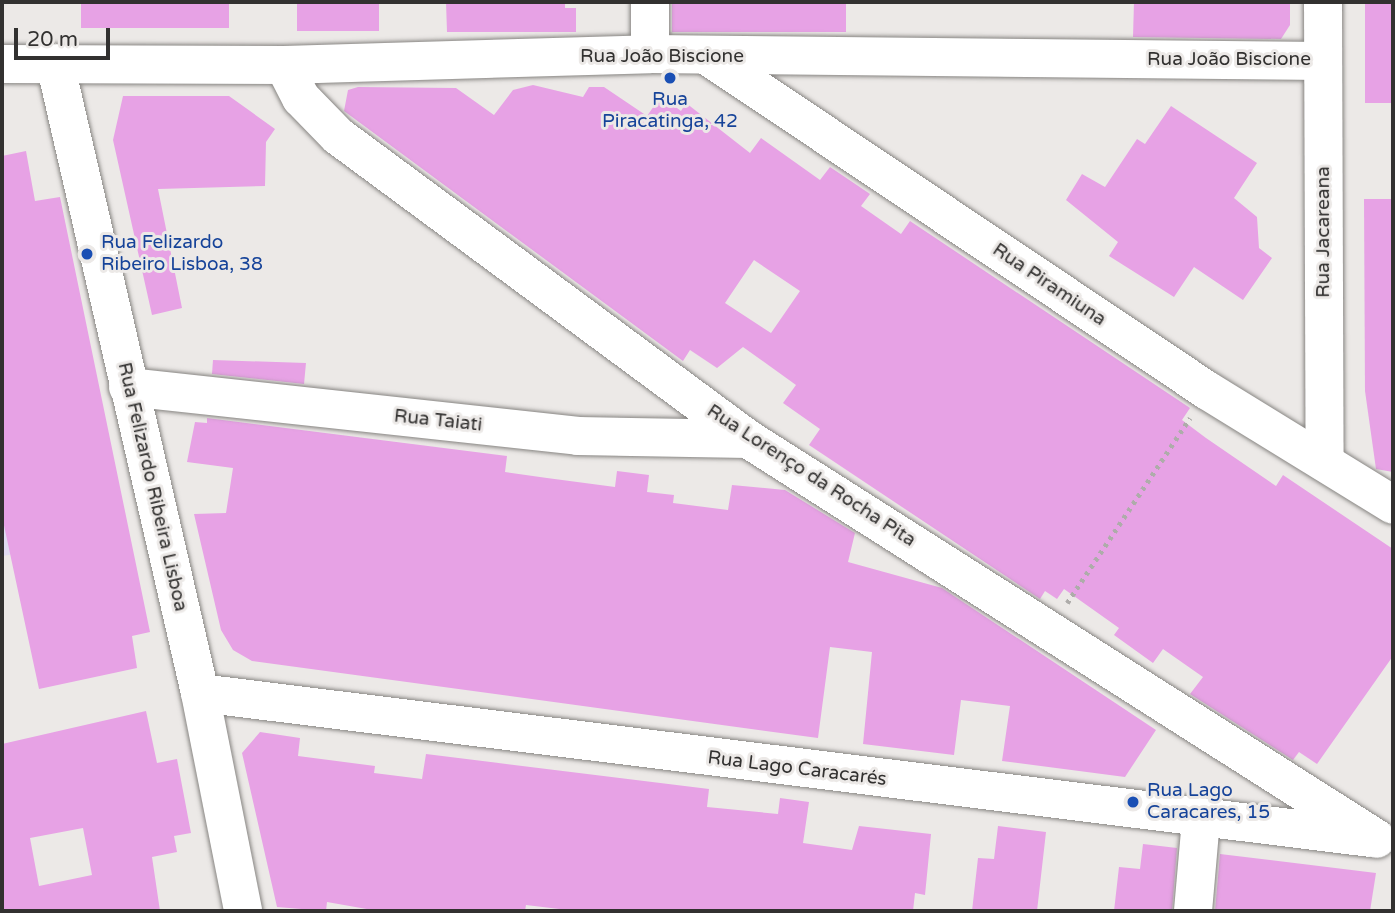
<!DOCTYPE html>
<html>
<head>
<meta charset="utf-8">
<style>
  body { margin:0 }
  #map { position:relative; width:1395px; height:913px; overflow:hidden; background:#ece9e7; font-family:"Varela Round",sans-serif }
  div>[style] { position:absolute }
  .education>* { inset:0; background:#e1dcf2 }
  .building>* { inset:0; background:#e7a2e5; transform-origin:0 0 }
  .path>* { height:4.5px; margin-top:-2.25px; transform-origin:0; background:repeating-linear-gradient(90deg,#aeacaa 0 3.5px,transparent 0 8.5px) }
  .roads { filter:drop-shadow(0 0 2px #878582) drop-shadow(0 0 2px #878582) }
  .minor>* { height:38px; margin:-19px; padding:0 19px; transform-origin:19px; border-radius:19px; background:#fff }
  .dots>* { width:19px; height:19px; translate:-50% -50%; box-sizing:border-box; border:4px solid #ece9e7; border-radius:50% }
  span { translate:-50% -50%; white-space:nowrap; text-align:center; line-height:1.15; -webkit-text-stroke:6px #ece9e7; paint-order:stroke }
  .street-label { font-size:19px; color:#323130 }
  .transit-label { font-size:19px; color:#164399 }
  .left { translate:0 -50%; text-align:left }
  .frame { position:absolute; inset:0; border:4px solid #323130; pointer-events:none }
  .scale { position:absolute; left:14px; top:28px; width:96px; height:32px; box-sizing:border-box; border:4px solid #323130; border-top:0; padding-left:9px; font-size:21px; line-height:24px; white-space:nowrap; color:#323130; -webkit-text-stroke:5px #ece9e7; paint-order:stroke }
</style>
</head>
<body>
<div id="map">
  <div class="education">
    <div style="clip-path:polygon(2px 475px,16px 554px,2px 556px)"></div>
  </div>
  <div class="building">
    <div style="left:81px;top:2px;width:148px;height:26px"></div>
    <div style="left:297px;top:2px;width:82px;height:29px"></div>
    <div style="clip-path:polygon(446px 2px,565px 2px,565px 8px,576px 8px,576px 32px,447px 32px)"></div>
    <div style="left:672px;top:2px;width:174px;height:30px"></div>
    <div style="clip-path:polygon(1134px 2px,1290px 2px,1290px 25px,1281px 39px,1133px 37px)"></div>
    <div style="left:1365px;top:2px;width:28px;height:101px"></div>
    <div style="clip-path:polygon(evenodd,533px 85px,583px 97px,589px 87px,604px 87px,647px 116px,661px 96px,681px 111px,686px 103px,750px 153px,761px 138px,820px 180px,830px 167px,870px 194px,861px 206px,901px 234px,910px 221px,1190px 408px,1182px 420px,1206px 438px,1276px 486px,1283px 475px,1393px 549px,1393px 656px,1317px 764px,1299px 752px,1293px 760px,1190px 694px,1203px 677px,1163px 649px,1153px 663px,1114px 635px,1119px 628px,1064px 589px,1057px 599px,1045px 591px,1040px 599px,809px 445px,820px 429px,783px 403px,796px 385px,743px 347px,717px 368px,690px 350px,683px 361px,344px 111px,348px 90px,358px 87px,456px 88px,494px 115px,513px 90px,533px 85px,754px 260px,800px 291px,771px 333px,725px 303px,754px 260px)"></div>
    <div style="clip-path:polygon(123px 96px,229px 96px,275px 129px,266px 142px,265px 186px,158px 189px,182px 308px,152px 315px,113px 140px)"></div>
    <div style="clip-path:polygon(1171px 106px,1257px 163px,1234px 198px,1257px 217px,1259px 248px,1272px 258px,1243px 300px,1194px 267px,1174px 297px,1109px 256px,1118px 242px,1066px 200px,1082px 174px,1105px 187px,1137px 139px,1145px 144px)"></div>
    <div style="clip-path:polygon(26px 151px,35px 201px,60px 197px,150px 632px,132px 636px,137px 668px,39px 689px,2px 516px,2px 156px)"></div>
    <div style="clip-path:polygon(1364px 199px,1393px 199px,1393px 472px,1376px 469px,1365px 391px)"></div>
    <div style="clip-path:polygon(213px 360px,306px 363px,304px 384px,212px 374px)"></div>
    <div style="clip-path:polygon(207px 418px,507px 456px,505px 472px,547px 478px,615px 487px,617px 471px,649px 475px,647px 492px,674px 495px,673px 503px,728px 510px,732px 485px,785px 490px,855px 533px,848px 562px,942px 588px,1156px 730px,1125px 777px,1002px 761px,1010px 706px,961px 700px,954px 755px,863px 744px,872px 652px,830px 647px,818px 738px,252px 661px,233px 650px,221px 630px,194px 514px,226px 513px,233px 468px,187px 462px,195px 422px,207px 423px)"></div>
    <div style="clip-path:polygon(evenodd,146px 711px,157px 763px,177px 759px,191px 833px,174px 836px,177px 852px,152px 857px,160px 911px,2px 911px,2px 744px,146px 711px,83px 828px,92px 875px,39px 886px,30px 838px,83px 828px)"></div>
    <div style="clip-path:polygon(260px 732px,300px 738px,298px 756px,375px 766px,374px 773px,422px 779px,426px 754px,709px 789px,707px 807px,778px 814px,780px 798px,809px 802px,803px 843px,852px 850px,859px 826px,931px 834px,925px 895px,915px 893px,913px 911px,576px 911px,526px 905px,525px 911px,378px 911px,327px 902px,326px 911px,277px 907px,242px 753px)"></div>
    <div style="clip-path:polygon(998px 826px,1046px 832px,1037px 911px,972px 911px,978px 858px,994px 859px)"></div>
    <div style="clip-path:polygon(1143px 844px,1177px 848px,1172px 911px,1114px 911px,1119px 867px,1140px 869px)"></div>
    <div style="clip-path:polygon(1220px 854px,1376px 873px,1370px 911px,1215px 911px)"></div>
  </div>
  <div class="path">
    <div style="left:1067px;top:603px;width:222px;rotate:-56.4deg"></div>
  </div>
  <div class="roads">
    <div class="minor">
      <div style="left:650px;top:2px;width:52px;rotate:90deg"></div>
      <div style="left:1323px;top:2px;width:460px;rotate:89.8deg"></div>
      <div style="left:709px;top:57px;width:600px;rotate:33.8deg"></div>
      <div style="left:1208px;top:391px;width:217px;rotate:31.6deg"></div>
      <div style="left:55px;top:63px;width:646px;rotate:77.04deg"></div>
      <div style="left:200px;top:693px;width:222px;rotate:78.8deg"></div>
      <div style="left:2px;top:64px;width:282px;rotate:0.2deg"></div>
      <div style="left:284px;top:65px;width:366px;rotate:-1.7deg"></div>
      <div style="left:650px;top:54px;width:673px;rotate:0.6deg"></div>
      <div style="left:284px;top:65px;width:37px;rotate:63deg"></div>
      <div style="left:301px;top:98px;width:53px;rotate:45.8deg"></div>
      <div style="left:338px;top:136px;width:510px;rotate:36.47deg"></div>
      <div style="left:748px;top:439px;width:745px;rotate:32.45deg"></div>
      <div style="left:128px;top:387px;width:453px;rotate:6.2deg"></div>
      <div style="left:578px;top:436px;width:170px;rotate:1deg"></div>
      <div style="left:200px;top:693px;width:1179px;rotate:7.06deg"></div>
      <div style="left:1193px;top:911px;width:91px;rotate:-85deg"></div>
    </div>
  </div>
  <div class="dots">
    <div style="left:670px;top:78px;background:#1a4fb4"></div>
    <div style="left:87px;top:254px;background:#1a4fb4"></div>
    <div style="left:1133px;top:802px;background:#1a4fb4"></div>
  </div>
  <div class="street-label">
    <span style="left:662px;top:57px">Rua João Biscione</span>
    <span style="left:1229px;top:60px">Rua João Biscione</span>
    <span style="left:1324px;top:232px;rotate:-90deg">Rua Jacareana</span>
    <span style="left:1049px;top:285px;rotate:34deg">Rua Piramiuna</span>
    <span style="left:438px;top:421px;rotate:6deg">Rua Taiati</span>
    <span style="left:811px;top:476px;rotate:33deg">Rua Lorenço da Rocha Pita</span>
    <span style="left:152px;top:487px;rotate:77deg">Rua Felizardo Ribeira Lisboa</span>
    <span style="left:797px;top:769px;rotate:7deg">Rua Lago Caracarés</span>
  </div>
  <div class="transit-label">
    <span style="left:670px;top:111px">Rua<br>Piracatinga, 42</span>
    <span class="left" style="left:101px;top:254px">Rua Felizardo<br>Ribeiro Lisboa, 38</span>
    <span class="left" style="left:1147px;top:802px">Rua Lago<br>Caracares, 15</span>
  </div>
  <div class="frame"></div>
  <div class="scale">20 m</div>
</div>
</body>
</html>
